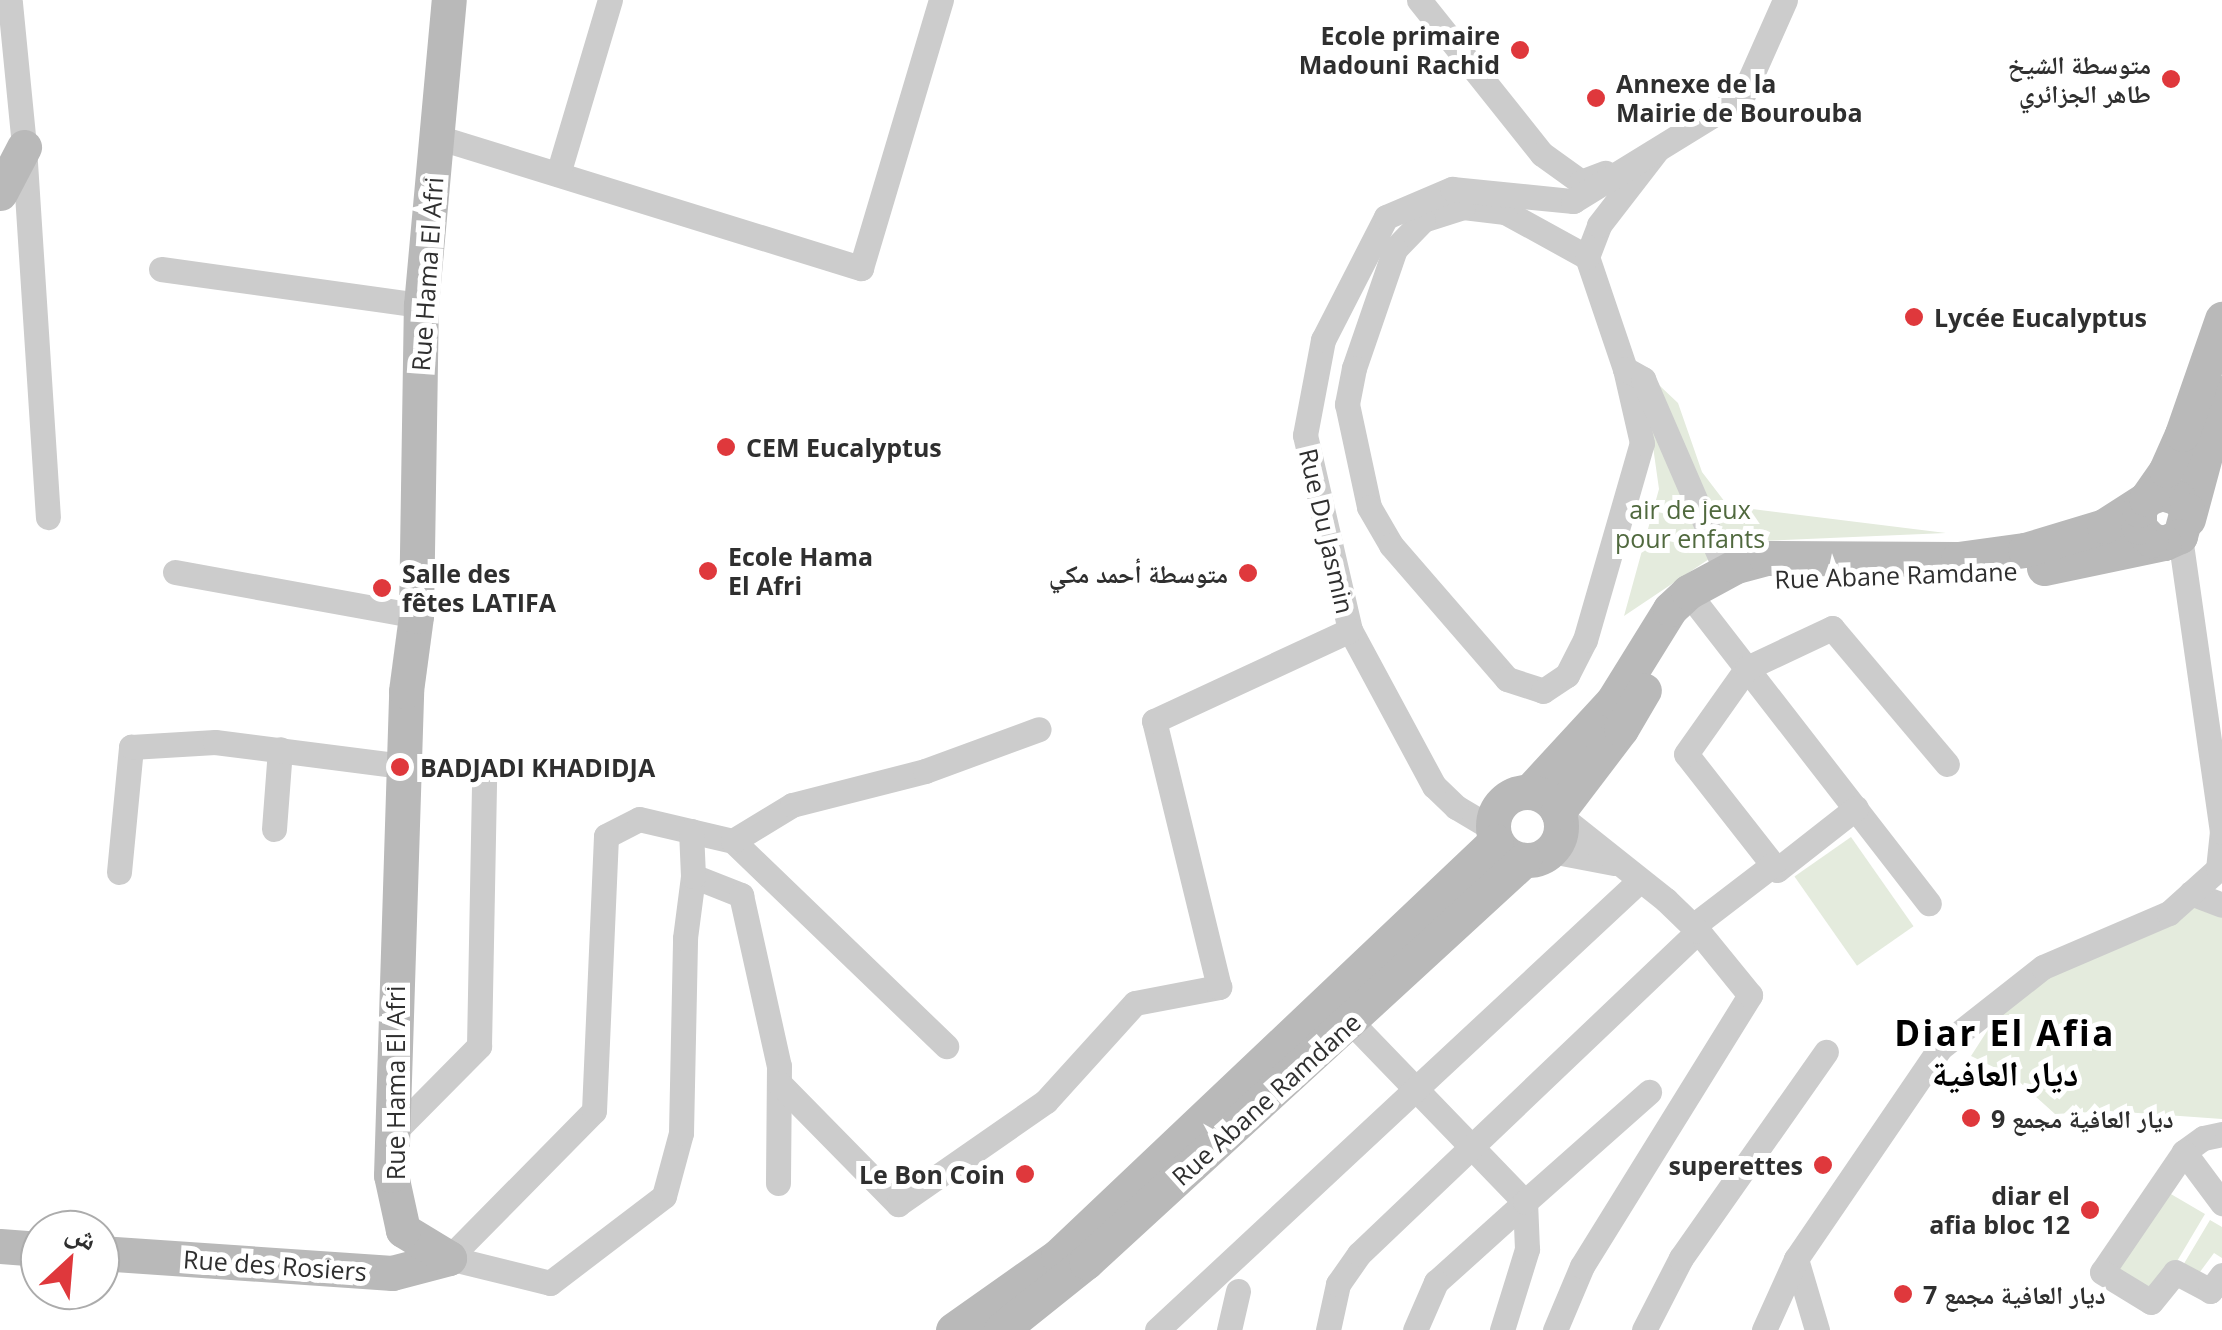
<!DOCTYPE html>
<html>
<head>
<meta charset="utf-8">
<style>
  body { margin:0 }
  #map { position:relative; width:2222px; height:1330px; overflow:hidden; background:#fff; font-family:"Open Sans","Noto Naskh Arabic",sans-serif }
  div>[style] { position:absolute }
  .green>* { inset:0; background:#e4ebdd; transform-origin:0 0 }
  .street>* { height:25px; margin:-12.5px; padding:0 12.5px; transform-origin:12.5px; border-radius:12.5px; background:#ccc }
  .secondary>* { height:35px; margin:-17.5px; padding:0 17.5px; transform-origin:17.5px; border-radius:17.5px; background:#b9b9b9 }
  .secondary>.ring { margin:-17.5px; padding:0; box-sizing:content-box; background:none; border:35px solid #b9b9b9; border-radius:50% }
  .dots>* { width:28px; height:28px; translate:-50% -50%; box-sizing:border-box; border:5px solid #fff; border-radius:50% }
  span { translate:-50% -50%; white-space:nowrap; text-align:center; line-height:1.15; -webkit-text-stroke:10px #fff; paint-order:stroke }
  .poi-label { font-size:25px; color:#2f2f2f; font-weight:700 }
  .right { translate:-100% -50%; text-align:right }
  .left { translate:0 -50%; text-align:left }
  .street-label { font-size:25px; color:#2f2f2f }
  .park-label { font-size:25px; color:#50693e }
  .district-label { font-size:35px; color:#000; font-weight:700; letter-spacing:2.5px }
  .north { position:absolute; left:20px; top:1210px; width:100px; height:100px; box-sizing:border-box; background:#fff; border:2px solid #acacac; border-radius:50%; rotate:26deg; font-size:28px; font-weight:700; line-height:40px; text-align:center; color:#2f2f2f }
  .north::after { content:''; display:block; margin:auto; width:35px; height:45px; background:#df383c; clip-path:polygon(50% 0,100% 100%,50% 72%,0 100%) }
</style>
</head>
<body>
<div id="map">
  <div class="green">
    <div style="clip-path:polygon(1642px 369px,1678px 403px,1702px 472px,1728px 506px,1946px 533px,1760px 541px,1721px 551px,1624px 616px,1659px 489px)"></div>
    <div style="left:1851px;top:837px;width:109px;height:69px;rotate:55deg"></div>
    <div style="clip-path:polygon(2201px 900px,2222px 908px,2222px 1119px,2110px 1111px,2055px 1114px,2014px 1077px,1971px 1056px,2009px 997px)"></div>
    <div style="clip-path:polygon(2164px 1190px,2205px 1214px,2173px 1268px,2146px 1294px,2111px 1273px)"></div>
    <div style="clip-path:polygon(2210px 1220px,2222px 1227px,2222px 1258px,2214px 1253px,2194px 1280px,2179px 1272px)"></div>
  </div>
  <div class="street">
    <div style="left:1px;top:0;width:9px;rotate:18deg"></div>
    <div style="left:10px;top:3px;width:145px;rotate:84.4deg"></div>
    <div style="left:24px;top:147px;width:371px;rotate:86.3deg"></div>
    <div style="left:1419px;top:0;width:197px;rotate:51.4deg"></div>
    <div style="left:1542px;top:154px;width:48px;rotate:35.7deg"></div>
    <div style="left:1581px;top:182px;width:26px;rotate:-21deg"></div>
    <div style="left:437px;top:137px;width:444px;rotate:17.2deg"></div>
    <div style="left:861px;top:268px;width:280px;rotate:-73.4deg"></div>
    <div style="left:558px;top:174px;width:182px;rotate:-73.4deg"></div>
    <div style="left:1587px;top:257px;width:94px;rotate:-151.2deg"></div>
    <div style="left:1505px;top:212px;width:42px;rotate:-173.2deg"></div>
    <div style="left:1463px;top:207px;width:42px;rotate:162deg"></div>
    <div style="left:1423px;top:220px;width:40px;rotate:134deg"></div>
    <div style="left:1395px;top:249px;width:126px;rotate:109deg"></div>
    <div style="left:1354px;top:368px;width:37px;rotate:101deg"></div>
    <div style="left:1347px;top:404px;width:105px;rotate:77.9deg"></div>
    <div style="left:1369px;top:507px;width:44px;rotate:59.9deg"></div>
    <div style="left:1391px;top:545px;width:177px;rotate:49.1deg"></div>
    <div style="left:1507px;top:679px;width:38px;rotate:18deg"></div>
    <div style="left:1543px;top:691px;width:29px;rotate:-34deg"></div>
    <div style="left:1567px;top:675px;width:39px;rotate:-63deg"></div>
    <div style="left:1585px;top:640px;width:205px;rotate:-73.9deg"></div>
    <div style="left:1642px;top:443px;width:76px;rotate:-102.9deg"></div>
    <div style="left:1625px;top:369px;width:118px;rotate:-108.7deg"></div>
    <div style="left:1587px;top:257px;width:34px;rotate:-69deg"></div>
    <div style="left:1599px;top:225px;width:95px;rotate:-52.3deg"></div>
    <div style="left:161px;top:269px;width:262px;rotate:7.9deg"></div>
    <div style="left:1625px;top:369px;width:21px;rotate:29deg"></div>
    <div style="left:1643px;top:379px;width:209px;rotate:66.6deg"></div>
    <div style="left:175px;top:572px;width:245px;rotate:10.3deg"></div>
    <div style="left:1699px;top:607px;width:375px;rotate:52.2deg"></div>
    <div style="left:1856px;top:808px;width:100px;rotate:141.9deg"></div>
    <div style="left:1777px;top:870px;width:147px;rotate:-128.1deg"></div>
    <div style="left:1686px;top:754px;width:105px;rotate:-54.7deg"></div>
    <div style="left:1747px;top:668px;width:94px;rotate:-25.2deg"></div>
    <div style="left:1832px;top:628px;width:178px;rotate:49.8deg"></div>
    <div style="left:274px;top:829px;width:80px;rotate:-85.7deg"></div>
    <div style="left:1493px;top:829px;width:43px;rotate:-149.3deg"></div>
    <div style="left:1456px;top:807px;width:30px;rotate:-136deg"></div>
    <div style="left:1434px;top:786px;width:177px;rotate:-118.3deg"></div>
    <div style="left:1350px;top:630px;width:200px;rotate:-103deg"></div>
    <div style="left:1305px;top:435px;width:97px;rotate:-79.3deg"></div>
    <div style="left:1323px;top:340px;width:138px;rotate:-62.9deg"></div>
    <div style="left:1386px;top:217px;width:72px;rotate:-23deg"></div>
    <div style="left:1452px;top:189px;width:122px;rotate:5.7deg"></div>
    <div style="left:1573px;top:201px;width:198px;rotate:-31.6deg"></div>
    <div style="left:1742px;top:97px;width:106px;rotate:-66.1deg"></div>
    <div style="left:733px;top:841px;width:296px;rotate:43.9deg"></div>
    <div style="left:1551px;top:851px;width:64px;rotate:10.8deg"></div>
    <div style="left:119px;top:872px;width:126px;rotate:-84.5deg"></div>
    <div style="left:131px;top:747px;width:84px;rotate:-3.4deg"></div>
    <div style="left:215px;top:742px;width:189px;rotate:7.3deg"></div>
    <div style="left:693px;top:876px;width:52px;rotate:21.6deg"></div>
    <div style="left:741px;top:895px;width:175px;rotate:77.5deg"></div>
    <div style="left:779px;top:1066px;width:117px;rotate:90.5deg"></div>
    <div style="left:2191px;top:893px;width:33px;rotate:21deg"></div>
    <div style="left:1693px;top:926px;width:102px;rotate:-37.4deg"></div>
    <div style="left:1351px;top:1022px;width:250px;rotate:46deg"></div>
    <div style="left:1525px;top:1202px;width:120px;rotate:138deg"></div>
    <div style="left:1436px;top:1282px;width:52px;rotate:113.6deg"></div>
    <div style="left:779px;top:1083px;width:170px;rotate:45.5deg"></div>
    <div style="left:898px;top:1204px;width:180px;rotate:-34.8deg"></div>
    <div style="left:1046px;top:1101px;width:132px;rotate:-47.8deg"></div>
    <div style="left:1135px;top:1003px;width:86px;rotate:-10.8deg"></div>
    <div style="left:1219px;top:987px;width:274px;rotate:-103.7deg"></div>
    <div style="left:1154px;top:721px;width:216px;rotate:-24.9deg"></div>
    <div style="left:392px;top:1134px;width:124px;rotate:-45.3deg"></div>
    <div style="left:479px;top:1046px;width:272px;rotate:-88.9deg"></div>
    <div style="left:2222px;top:1134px;width:19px;rotate:168deg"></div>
    <div style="left:2203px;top:1138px;width:24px;rotate:144deg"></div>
    <div style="left:2184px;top:1152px;width:145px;rotate:124.3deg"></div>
    <div style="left:2102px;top:1272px;width:57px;rotate:31.5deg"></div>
    <div style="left:2151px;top:1302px;width:38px;rotate:-51deg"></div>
    <div style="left:2175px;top:1272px;width:40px;rotate:28deg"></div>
    <div style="left:2210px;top:1291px;width:20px;rotate:-53deg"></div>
    <div style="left:2184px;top:1152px;width:64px;rotate:53.3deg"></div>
    <div style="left:449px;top:1258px;width:206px;rotate:-45.4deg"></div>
    <div style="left:594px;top:1111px;width:275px;rotate:-87.5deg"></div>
    <div style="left:606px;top:836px;width:37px;rotate:-27deg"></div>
    <div style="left:639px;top:819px;width:97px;rotate:13.2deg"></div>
    <div style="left:733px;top:841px;width:69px;rotate:-31.4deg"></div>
    <div style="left:792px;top:805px;width:137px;rotate:-14.3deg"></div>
    <div style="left:925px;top:771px;width:121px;rotate:-20.2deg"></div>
    <div style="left:449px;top:1258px;width:104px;rotate:13.9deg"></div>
    <div style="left:550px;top:1283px;width:143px;rotate:-37.3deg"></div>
    <div style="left:664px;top:1196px;width:65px;rotate:-74.9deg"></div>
    <div style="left:681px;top:1133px;width:195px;rotate:-88.8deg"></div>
    <div style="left:685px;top:938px;width:63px;rotate:-82.6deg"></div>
    <div style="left:693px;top:876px;width:45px;rotate:-92.5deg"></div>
    <div style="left:1796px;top:1259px;width:74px;rotate:73.5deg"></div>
    <div style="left:1157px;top:1330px;width:659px;rotate:-42.97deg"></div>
    <div style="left:1229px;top:1330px;width:40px;rotate:-77deg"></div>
    <div style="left:1328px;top:1330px;width:47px;rotate:-77.7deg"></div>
    <div style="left:1338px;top:1284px;width:37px;rotate:-55deg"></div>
    <div style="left:1359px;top:1254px;width:468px;rotate:-43.6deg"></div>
    <div style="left:1502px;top:1330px;width:85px;rotate:-72.8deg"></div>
    <div style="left:1527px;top:1249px;width:47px;rotate:-92.4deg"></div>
    <div style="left:1525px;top:1202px;width:166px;rotate:-41.6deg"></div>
    <div style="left:1555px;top:1330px;width:69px;rotate:-67.1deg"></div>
    <div style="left:1582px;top:1266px;width:319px;rotate:-58.2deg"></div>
    <div style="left:1750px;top:995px;width:82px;rotate:-129.1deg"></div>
    <div style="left:1698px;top:931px;width:45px;rotate:-135.9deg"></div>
    <div style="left:1666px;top:900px;width:137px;rotate:-141.5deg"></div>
    <div style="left:1644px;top:1330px;width:81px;rotate:-62.8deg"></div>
    <div style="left:1681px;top:1258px;width:252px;rotate:-54.9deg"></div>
    <div style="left:1764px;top:1330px;width:78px;rotate:-65.7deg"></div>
    <div style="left:1796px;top:1259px;width:255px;rotate:-55.7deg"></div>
    <div style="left:1940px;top:1048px;width:131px;rotate:-38.2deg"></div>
    <div style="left:2043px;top:967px;width:137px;rotate:-23.2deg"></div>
    <div style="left:2169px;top:913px;width:66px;rotate:-41.9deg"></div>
    <div style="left:2218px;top:869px;width:37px;rotate:-84deg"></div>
    <div style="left:2222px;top:832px;width:299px;rotate:-98.1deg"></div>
  </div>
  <div class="secondary">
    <div style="left:0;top:193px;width:52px;rotate:-62.4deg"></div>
    <div style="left:2188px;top:519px;width:131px;rotate:-74.9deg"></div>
    <div style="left:2044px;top:568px;width:123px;rotate:-11.8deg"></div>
    <div style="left:1529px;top:792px;width:124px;rotate:-47.3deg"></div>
    <div style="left:1613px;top:701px;width:108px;rotate:-58.2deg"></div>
    <div style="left:1670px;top:609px;width:25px;rotate:-43deg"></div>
    <div style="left:1688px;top:592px;width:55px;rotate:-28.4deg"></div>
    <div style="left:1736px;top:566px;width:31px;rotate:-15deg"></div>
    <div style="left:1766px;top:558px;width:192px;rotate:0.3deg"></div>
    <div style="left:1958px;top:559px;width:68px;rotate:-7.7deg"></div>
    <div style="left:2025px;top:550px;width:83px;rotate:-16.9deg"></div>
    <div style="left:2104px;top:526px;width:50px;rotate:-32.7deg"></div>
    <div style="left:2146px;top:499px;width:17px;rotate:-21deg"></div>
    <div style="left:2162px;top:493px;width:17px;rotate:17deg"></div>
    <div style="left:2178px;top:498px;width:15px;rotate:53deg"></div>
    <div style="left:2187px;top:510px;width:27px;rotate:105deg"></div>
    <div style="left:2180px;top:536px;width:17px;rotate:156deg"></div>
    <div style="left:2164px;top:543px;width:13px;rotate:-167deg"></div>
    <div style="left:2151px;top:540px;width:18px;rotate:-133deg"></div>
    <div style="left:2139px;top:527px;width:17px;rotate:-90deg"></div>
    <div style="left:2139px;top:510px;width:13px;rotate:-58deg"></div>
    <div style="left:2146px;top:499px;width:35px;rotate:-55deg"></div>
    <div style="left:2166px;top:470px;width:39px;rotate:-66deg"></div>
    <div style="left:2182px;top:434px;width:122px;rotate:-70.8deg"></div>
    <div class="ring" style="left:1493px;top:792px;width:33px;height:33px"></div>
    <div style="left:1558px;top:812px;width:104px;rotate:-52.8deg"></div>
    <div style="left:1621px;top:729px;width:45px;rotate:-59.5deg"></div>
    <div style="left:0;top:1246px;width:40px;rotate:4.3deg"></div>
    <div style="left:100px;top:1253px;width:293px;rotate:3.9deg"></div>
    <div style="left:392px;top:1273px;width:59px;rotate:-14.7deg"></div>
    <div style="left:449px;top:1258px;width:54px;rotate:-148.7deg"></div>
    <div style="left:403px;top:1230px;width:56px;rotate:-102.3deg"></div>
    <div style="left:391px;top:1175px;width:484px;rotate:-88.2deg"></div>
    <div style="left:406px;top:691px;width:76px;rotate:-82.4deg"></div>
    <div style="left:416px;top:616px;width:311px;rotate:-89.1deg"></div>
    <div style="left:421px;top:305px;width:306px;rotate:-84.8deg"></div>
    <div style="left:953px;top:1330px;width:128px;rotate:-35.2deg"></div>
    <div style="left:1058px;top:1256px;width:603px;rotate:-43.46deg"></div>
    <div style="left:1001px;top:1330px;width:109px;rotate:-38.7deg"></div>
    <div style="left:1086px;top:1262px;width:595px;rotate:-42.55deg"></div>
  </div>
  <div class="dots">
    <div style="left:1520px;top:50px;background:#df383c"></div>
    <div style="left:2171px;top:79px;background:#df383c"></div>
    <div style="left:1596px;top:98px;background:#df383c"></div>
    <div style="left:1914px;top:317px;background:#df383c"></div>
    <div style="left:726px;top:447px;background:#df383c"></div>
    <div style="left:708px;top:571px;background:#df383c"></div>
    <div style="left:1248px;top:573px;background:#df383c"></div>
    <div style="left:382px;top:588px;background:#df383c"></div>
    <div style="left:400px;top:767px;background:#df383c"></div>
    <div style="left:1971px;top:1118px;background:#df383c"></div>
    <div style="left:1823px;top:1165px;background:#df383c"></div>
    <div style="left:1025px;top:1174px;background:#df383c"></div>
    <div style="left:2090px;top:1210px;background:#df383c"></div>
    <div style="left:1903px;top:1294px;background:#df383c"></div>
  </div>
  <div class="poi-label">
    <span class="right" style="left:1500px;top:50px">Ecole primaire<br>Madouni Rachid</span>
    <span class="right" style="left:2151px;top:79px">متوسطة الشيخ<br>طاهر الجزائري</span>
    <span class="left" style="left:1616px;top:98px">Annexe de la<br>Mairie de Bourouba</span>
    <span class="left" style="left:1934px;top:317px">Lycée Eucalyptus</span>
    <span class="left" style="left:746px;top:447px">CEM Eucalyptus</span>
    <span class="left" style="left:728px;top:571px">Ecole Hama<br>El Afri</span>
    <span class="right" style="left:1228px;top:573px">متوسطة أحمد مكي</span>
    <span class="left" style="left:402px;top:588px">Salle des<br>fêtes LATIFA</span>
    <span class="left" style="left:420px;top:767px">BADJADI KHADIDJA</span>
    <span class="left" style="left:1991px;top:1118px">ديار العافية مجمع 9</span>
    <span class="right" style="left:1803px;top:1165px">superettes</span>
    <span class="right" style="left:1005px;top:1174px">Le Bon Coin</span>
    <span class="right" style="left:2070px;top:1210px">diar el<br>afia bloc 12</span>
    <span class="left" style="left:1923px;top:1294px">ديار العافية مجمع 7</span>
  </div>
  <div class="street-label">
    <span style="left:427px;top:274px;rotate:-86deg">Rue Hama El Afri</span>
    <span style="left:1327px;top:531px;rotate:77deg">Rue Du Jasmin</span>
    <span style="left:1896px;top:575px;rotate:-2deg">Rue Abane Ramdane</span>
    <span style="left:395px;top:1083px;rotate:-90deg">Rue Hama El Afri</span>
    <span style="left:1266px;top:1099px;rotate:-42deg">Rue Abane Ramdane</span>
    <span style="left:275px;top:1265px;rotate:4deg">Rue des Rosiers</span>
  </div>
  <div class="park-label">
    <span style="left:1690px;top:524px">air de jeux<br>pour enfants</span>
  </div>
  <div class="district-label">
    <span style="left:2005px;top:1053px">Diar El Afia<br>ديار العافية</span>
  </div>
  <div class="north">ش</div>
</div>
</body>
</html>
